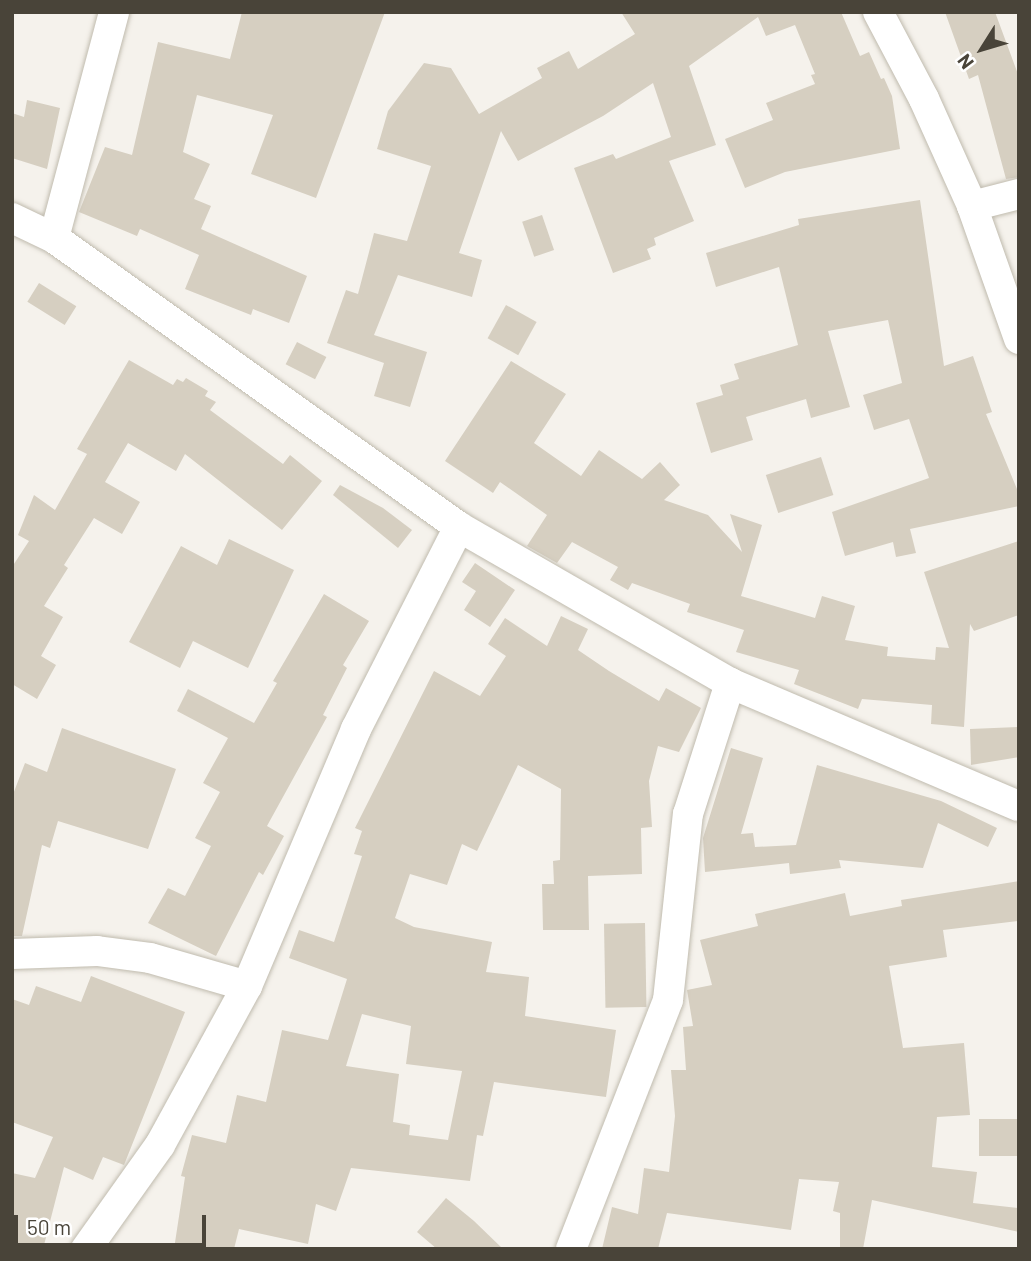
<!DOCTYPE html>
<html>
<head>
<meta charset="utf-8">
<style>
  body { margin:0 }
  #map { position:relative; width:1031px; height:1261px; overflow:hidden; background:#f5f2ec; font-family:Barlow,sans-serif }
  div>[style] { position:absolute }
  .building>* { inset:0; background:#d6cfc1; transform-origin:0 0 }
  .roads { filter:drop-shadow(0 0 2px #c0bbae) drop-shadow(0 0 2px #c0bbae) }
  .minor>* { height:30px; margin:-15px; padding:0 15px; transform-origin:15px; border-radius:15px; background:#fff }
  span { translate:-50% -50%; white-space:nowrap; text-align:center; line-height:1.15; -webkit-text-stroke:7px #fff; paint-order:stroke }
  .frame { position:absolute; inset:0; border:14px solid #494439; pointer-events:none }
  .north { position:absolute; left:947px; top:14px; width:70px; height:70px; -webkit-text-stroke:5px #fff; paint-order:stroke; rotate:233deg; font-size:19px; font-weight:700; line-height:28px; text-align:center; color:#494439 }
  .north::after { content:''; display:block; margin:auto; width:24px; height:32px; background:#494439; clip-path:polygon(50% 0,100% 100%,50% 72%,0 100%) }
  .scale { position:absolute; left:14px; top:1215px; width:192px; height:32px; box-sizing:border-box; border:4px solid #494439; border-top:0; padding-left:9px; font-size:21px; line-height:24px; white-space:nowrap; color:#494439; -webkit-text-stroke:5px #fff; paint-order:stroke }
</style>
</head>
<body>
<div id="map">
  <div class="building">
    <div style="clip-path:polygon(242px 12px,385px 12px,316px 198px,251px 174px,273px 115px,197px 95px,183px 152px,210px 164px,194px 199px,211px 206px,201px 229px,307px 276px,289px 323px,253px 309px,251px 315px,185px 289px,199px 255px,140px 229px,137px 236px,79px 212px,105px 147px,132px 155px,158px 42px,230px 59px)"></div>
    <div style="clip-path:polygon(621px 12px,841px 12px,860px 56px,869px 52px,881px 79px,884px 78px,892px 96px,900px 149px,785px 172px,745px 188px,725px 139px,773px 120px,766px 103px,815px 84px,811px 75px,815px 74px,795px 25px,766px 36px,758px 17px,689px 66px,716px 145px,669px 161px,694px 221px,654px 238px,656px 245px,647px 249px,651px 259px,613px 273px,574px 168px,613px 154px,616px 159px,671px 137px,653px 83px,603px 116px,518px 161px,501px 131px,459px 253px,482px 260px,472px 297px,398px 275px,374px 335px,427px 352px,410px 407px,374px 396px,384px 363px,327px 343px,346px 290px,358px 294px,374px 233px,407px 241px,431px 166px,377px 149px,388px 111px,424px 63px,451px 68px,479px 114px,542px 78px,537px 68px,569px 51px,578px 69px,635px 34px)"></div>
    <div style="clip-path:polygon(945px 12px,995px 12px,1019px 77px,1019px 177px,1006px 179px,978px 75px,969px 79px)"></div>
    <div style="clip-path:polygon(27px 100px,60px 108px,47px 169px,12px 158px,12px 113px,24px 117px)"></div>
    <div style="clip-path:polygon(920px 200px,944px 366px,973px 356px,992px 412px,986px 414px,1019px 494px,1019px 506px,910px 529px,916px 553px,896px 557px,893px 542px,845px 556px,832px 512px,929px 478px,909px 419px,874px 430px,863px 395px,902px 383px,888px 320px,828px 331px,850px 407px,811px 418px,806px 399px,746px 417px,753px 440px,711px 453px,696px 403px,723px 395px,720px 385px,739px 379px,734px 364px,798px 345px,779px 267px,716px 287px,706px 253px,799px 225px,798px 219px)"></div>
    <div style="left:542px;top:215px;width:37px;height:21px;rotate:71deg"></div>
    <div style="left:39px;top:283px;width:44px;height:22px;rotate:32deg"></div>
    <div style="left:506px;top:305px;width:35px;height:38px;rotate:29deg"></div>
    <div style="left:297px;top:342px;width:33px;height:25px;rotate:27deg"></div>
    <div style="clip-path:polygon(129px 360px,173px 385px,177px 379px,183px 382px,186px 378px,208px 391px,205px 396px,216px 402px,210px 410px,283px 464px,290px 455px,322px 481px,282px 530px,185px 454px,176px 471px,128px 443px,105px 482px,140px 502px,122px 534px,94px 518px,64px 565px,68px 568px,44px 606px,63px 617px,41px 656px,56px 665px,37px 699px,12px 684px,12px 567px,29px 541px,18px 535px,34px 495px,55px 510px,87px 454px,77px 449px)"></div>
    <div style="clip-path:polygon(511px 361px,566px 394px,534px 443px,581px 476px,599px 450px,642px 479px,660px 462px,680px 485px,664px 500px,708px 515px,742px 552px,730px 514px,762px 525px,741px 596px,815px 618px,822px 596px,855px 606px,845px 640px,888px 647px,887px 656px,935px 660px,936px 647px,949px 648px,924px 572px,1019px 541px,1019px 615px,974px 631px,970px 624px,964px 727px,931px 724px,932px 705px,862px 699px,858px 709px,794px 684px,799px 670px,736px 652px,744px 630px,687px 612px,690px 604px,632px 583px,628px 590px,610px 580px,618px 567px,572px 542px,557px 563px,527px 546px,547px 515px,500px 482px,493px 493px,445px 461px)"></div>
    <div style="left:821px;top:457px;width:40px;height:58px;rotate:72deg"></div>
    <div style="clip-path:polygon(340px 485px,383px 508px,412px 530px,398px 548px,333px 495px)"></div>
    <div style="clip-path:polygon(229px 539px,294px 570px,248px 668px,193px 641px,180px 668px,129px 642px,181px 546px,217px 565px)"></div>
    <div style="clip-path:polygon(475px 563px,515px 590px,490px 627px,464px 610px,476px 591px,462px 582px)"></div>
    <div style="clip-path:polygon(324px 594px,369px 621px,343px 665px,347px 668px,323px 715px,327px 717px,267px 826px,284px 836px,263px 875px,259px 872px,216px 956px,148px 923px,168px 888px,185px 896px,211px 846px,195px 838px,220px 792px,203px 783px,228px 738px,177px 711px,188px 689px,254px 723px,277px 683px,273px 681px)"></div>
    <div style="clip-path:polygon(evenodd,561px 616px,588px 629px,578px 650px,609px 671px,659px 701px,666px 688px,701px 708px,679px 752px,658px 746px,649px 781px,652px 827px,641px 828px,642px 874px,588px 876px,589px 930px,543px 930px,542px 884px,554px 884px,553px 861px,560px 860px,561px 789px,518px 765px,477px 851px,462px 844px,447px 885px,410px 874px,395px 918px,414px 927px,492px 942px,486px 972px,529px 977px,525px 1016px,616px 1030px,606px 1097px,494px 1082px,483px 1136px,477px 1135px,470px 1181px,351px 1168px,336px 1211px,316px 1204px,308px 1244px,239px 1229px,234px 1249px,174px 1249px,185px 1177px,181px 1176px,192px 1135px,226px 1143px,237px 1095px,266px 1102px,282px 1030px,328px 1040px,347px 979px,289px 958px,299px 930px,334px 942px,362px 856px,354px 854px,362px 831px,355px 828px,434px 671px,480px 696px,506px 656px,488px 644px,505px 618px,547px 646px,561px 616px,362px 1014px,411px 1026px,406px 1064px,462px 1071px,448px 1140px,409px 1135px,410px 1125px,393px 1122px,399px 1074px,346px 1066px,362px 1014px)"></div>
    <div style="clip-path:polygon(1019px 727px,1019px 757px,971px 765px,970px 729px)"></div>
    <div style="clip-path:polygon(62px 728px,176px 769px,148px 849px,58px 821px,50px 848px,42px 845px,22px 936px,12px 936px,12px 797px,25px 763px,47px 772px)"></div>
    <div style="clip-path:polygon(731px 748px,763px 758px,741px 834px,753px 833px,755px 847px,796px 845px,817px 765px,941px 801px,997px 828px,988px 847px,938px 823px,923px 868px,839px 860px,841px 868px,790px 874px,789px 863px,705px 872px,703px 838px)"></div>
    <div style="clip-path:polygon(1019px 881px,1019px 921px,943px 930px,947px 957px,889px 966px,903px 1048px,964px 1043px,970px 1115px,937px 1117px,932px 1167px,977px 1172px,973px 1203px,1019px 1208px,1019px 1232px,872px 1200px,863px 1249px,840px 1249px,840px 1213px,833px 1211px,839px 1182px,799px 1179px,791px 1230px,667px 1213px,658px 1249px,602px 1249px,612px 1207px,638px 1214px,644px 1168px,669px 1172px,675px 1116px,671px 1070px,686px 1070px,683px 1027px,693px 1026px,687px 990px,712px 985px,700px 940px,758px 926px,755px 914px,845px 893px,850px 916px,902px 906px,901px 900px)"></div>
    <div style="left:645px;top:923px;width:84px;height:41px;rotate:89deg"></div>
    <div style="clip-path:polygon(91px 976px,185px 1012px,124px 1165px,103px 1157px,93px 1180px,64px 1167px,43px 1249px,12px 1249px,12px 1173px,35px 1178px,53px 1137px,12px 1122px,12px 999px,29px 1005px,36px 986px,81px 1002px)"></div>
    <div style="left:979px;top:1119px;width:40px;height:37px"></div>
    <div style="clip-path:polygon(446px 1198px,474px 1221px,503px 1249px,437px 1249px,417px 1232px)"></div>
  </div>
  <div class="roads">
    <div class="minor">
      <div style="left:878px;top:12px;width:98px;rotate:62.1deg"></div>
      <div style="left:924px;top:99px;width:117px;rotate:65.8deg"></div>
      <div style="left:972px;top:206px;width:141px;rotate:70.5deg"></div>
      <div style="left:972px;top:206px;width:49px;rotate:-14.3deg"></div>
      <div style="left:12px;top:218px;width:47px;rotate:25.5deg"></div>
      <div style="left:54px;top:238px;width:498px;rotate:35.5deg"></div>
      <div style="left:459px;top:527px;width:313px;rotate:29.9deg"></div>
      <div style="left:730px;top:683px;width:314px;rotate:23.1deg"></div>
      <div style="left:54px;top:238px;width:234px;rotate:-75.1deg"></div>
      <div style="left:12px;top:954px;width:85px;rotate:-2deg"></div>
      <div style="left:97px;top:951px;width:53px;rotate:7.5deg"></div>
      <div style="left:150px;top:958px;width:101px;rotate:16.1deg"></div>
      <div style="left:86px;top:1249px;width:128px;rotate:-54.6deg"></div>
      <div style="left:160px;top:1145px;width:181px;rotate:-61.3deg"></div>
      <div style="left:247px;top:986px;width:279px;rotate:-67deg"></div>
      <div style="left:356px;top:729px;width:227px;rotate:-63deg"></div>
      <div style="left:571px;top:1249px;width:267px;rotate:-68.7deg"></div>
      <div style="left:668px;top:1000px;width:187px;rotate:-83.9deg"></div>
      <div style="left:688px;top:814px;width:138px;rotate:-72.2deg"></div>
    </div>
  </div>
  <div class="frame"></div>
  <div class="north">N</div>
  <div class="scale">50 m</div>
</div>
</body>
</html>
